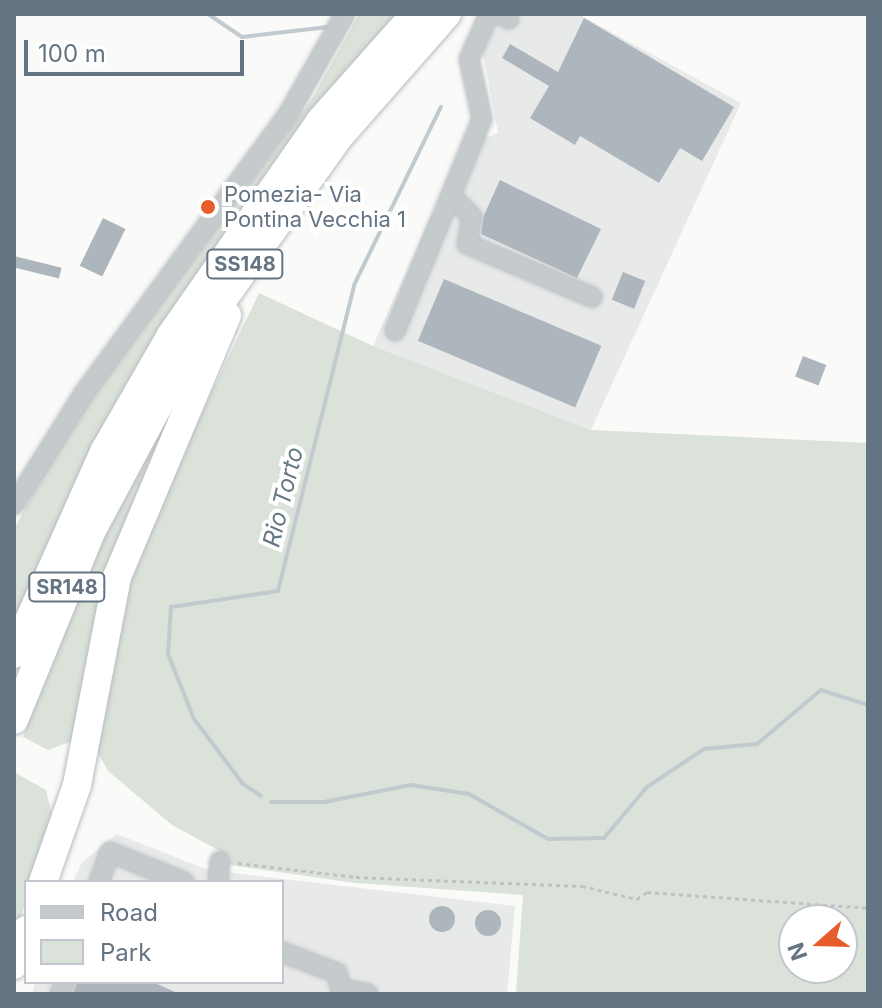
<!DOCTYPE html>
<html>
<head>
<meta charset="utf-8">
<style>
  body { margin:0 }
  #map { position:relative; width:882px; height:1008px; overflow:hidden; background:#fafaf8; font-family:Inter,sans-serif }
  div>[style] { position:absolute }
  .built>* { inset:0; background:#e8e9e9 }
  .green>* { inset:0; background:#dbe2d9 }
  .stream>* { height:4px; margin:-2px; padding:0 2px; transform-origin:2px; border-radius:2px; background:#c1cacf }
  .building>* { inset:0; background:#aeb6bd; transform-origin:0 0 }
  .round { border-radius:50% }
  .path>* { height:3px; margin-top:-1.5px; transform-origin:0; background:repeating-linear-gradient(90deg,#bfc2c5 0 4px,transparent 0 8px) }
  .roads { filter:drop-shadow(0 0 2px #b8bcc0) drop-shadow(0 0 2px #b8bcc0) }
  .minor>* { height:18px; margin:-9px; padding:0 9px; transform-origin:9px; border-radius:9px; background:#c5cacd }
  .highway>* { height:28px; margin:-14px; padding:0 14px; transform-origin:14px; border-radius:14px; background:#fff }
  .dots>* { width:22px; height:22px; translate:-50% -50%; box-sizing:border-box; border:4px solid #fff; border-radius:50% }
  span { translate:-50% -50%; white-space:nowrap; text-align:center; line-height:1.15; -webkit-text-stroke:8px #fff; paint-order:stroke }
  .shield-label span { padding:2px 6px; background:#fff; border:2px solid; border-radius:6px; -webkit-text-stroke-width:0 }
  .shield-label { font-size:20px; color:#647483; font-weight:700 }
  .poi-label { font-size:22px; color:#647483 }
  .left { translate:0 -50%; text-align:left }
  .water-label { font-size:24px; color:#647a83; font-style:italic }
  .frame { position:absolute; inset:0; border:16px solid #647483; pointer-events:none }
  .legend { position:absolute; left:24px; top:880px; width:260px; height:104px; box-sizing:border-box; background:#fff; border:2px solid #c1c7cd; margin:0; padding:10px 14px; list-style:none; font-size:24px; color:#647483 }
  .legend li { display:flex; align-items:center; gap:16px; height:40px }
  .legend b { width:40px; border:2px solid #c1c7cd }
  .north { position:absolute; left:778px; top:904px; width:80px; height:80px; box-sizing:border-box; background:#fff; border:2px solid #c1c7cd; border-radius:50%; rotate:250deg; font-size:22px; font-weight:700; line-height:32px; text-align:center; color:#647483 }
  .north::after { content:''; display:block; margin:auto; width:28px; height:36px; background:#e75d2b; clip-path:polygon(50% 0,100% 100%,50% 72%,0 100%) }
  .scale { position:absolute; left:24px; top:40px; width:220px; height:36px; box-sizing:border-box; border:4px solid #647483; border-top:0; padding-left:10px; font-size:24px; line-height:28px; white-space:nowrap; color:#647483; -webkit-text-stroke:6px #fff; paint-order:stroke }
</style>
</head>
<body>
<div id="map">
  <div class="built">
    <div style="clip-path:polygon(499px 14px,578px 14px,741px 103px,591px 430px,373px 346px,431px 215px,446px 221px,484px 138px,498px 133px,482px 48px)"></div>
    <div style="clip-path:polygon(117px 834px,208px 870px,515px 906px,507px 994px,32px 994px,35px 982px,282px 982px,282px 882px,73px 882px,82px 862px)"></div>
  </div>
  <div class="green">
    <div style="clip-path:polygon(359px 14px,410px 14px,14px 637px,14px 529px,51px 461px,88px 403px,313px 97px)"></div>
    <div style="clip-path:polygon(evenodd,259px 293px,373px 346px,591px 430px,868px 443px,868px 994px,516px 994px,523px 895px,355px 883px,230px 865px,220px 851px,172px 825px,108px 771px,96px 749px,134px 554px,259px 293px,794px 920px,842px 920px,842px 968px,794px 968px,794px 920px)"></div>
    <div style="clip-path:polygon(175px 398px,184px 403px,102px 590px,91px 638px,85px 709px,75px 740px,48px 750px,23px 737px,100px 539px)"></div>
    <div style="clip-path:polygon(14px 772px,46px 790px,53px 819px,33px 882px,26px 882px,26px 902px,14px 935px)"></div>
  </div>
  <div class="stream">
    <div style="left:208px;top:14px;width:41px;rotate:34.1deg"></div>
    <div style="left:242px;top:37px;width:87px;rotate:-6.6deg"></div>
    <div style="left:261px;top:796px;width:22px;rotate:-146deg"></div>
    <div style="left:243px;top:784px;width:81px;rotate:-127deg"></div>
    <div style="left:194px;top:719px;width:70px;rotate:-111.8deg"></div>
    <div style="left:168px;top:654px;width:47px;rotate:-86.3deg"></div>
    <div style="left:171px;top:607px;width:108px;rotate:-8.5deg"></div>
    <div style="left:278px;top:591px;width:317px;rotate:-76deg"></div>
    <div style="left:355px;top:283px;width:196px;rotate:-64deg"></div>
    <div style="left:271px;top:802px;width:53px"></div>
    <div style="left:324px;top:802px;width:89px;rotate:-11.1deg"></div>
    <div style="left:411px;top:785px;width:59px;rotate:8.8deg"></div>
    <div style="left:469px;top:794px;width:91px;rotate:29.7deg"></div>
    <div style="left:548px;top:839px;width:56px;rotate:-1deg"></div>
    <div style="left:604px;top:838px;width:67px;rotate:-49.9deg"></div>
    <div style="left:647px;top:787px;width:69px;rotate:-33.7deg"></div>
    <div style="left:704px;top:749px;width:53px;rotate:-5.4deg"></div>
    <div style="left:757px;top:744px;width:84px;rotate:-40.2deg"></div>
    <div style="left:821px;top:690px;width:49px;rotate:17.7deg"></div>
  </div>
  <div class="building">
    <div style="clip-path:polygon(584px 18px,734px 107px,702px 161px,680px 148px,659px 183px,580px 136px,575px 145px,530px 118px,549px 86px,502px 58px,510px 44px,558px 72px)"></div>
    <div style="clip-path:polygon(500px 180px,601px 229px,577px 278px,481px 234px,484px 215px)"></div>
    <div style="left:103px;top:218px;width:25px;height:53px;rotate:26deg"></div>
    <div style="left:14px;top:256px;width:49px;height:11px;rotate:14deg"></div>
    <div style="left:623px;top:272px;width:24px;height:30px;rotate:22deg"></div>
    <div style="left:444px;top:279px;width:171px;height:67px;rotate:23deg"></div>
    <div style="left:803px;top:356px;width:25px;height:22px;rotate:21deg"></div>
    <div class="round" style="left:429px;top:906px;width:26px;height:26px"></div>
    <div class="round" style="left:475px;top:910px;width:26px;height:26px"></div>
    <div style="clip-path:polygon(77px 982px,153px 982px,175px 992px,73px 994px)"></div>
  </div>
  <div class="path">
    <div style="left:238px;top:863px;width:119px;rotate:6.8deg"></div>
    <div style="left:356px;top:877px;width:226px;rotate:2.3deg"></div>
    <div style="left:582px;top:886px;width:57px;rotate:13.3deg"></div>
    <div style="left:637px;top:899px;width:12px;rotate:-35deg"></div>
    <div style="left:647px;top:892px;width:222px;rotate:4.1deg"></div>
  </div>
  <div class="roads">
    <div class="minor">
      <div style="left:499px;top:14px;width:11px;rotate:27deg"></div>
      <div style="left:451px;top:196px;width:30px;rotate:45deg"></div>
      <div style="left:472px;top:217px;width:27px;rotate:100deg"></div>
      <div style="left:467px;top:244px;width:136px;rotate:23deg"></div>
      <div style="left:395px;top:331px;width:229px;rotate:-67.7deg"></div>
      <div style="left:482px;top:119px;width:61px;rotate:-102.2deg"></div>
      <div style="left:469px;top:59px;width:49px;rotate:-66deg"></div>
      <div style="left:14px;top:505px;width:132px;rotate:-58deg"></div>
      <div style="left:84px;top:393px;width:343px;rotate:-53.8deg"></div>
      <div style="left:287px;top:116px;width:117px;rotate:-60.4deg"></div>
      <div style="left:99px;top:882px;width:32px;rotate:-70deg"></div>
      <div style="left:110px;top:852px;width:80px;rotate:22.1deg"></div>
      <div style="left:218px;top:882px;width:21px;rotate:-85deg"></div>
      <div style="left:282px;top:952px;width:59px;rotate:20.9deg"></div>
      <div style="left:337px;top:973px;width:22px;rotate:77deg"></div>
      <div style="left:341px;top:989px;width:27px;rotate:10deg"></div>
      <div style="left:60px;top:994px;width:13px;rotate:-67deg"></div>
    </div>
    <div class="highway">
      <div style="left:14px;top:654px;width:223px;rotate:-66deg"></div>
      <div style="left:105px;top:450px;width:133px;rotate:-60.1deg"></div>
      <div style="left:171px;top:335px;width:262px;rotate:-55.1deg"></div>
      <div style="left:321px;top:120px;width:142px;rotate:-48.4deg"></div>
      <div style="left:14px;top:720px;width:203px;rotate:-67.7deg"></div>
      <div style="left:91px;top:532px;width:214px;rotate:-61.9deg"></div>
      <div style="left:192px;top:343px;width:252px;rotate:-54.5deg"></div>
      <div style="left:338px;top:138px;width:165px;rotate:-48.7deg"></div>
      <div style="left:43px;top:882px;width:103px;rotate:-70.7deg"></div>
      <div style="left:77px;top:785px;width:212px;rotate:-79.1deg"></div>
      <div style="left:117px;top:577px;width:284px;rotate:-67.2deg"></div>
      <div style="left:14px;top:965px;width:37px;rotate:-71deg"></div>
    </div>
  </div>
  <div class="dots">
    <div style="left:208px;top:207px;background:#e75d2b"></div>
  </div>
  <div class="shield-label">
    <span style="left:245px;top:264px">SS148</span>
    <span style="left:67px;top:587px">SR148</span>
  </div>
  <div class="poi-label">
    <span class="left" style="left:224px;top:207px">Pomezia- Via<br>Pontina Vecchia 1</span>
  </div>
  <div class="water-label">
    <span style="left:283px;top:497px;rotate:-76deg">Rio Torto</span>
  </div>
  <div class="frame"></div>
  <ul class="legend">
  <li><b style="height:10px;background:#c5cacd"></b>Road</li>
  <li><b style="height:22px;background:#dbe2d9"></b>Park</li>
  </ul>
  <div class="north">N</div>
  <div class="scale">100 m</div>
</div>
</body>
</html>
